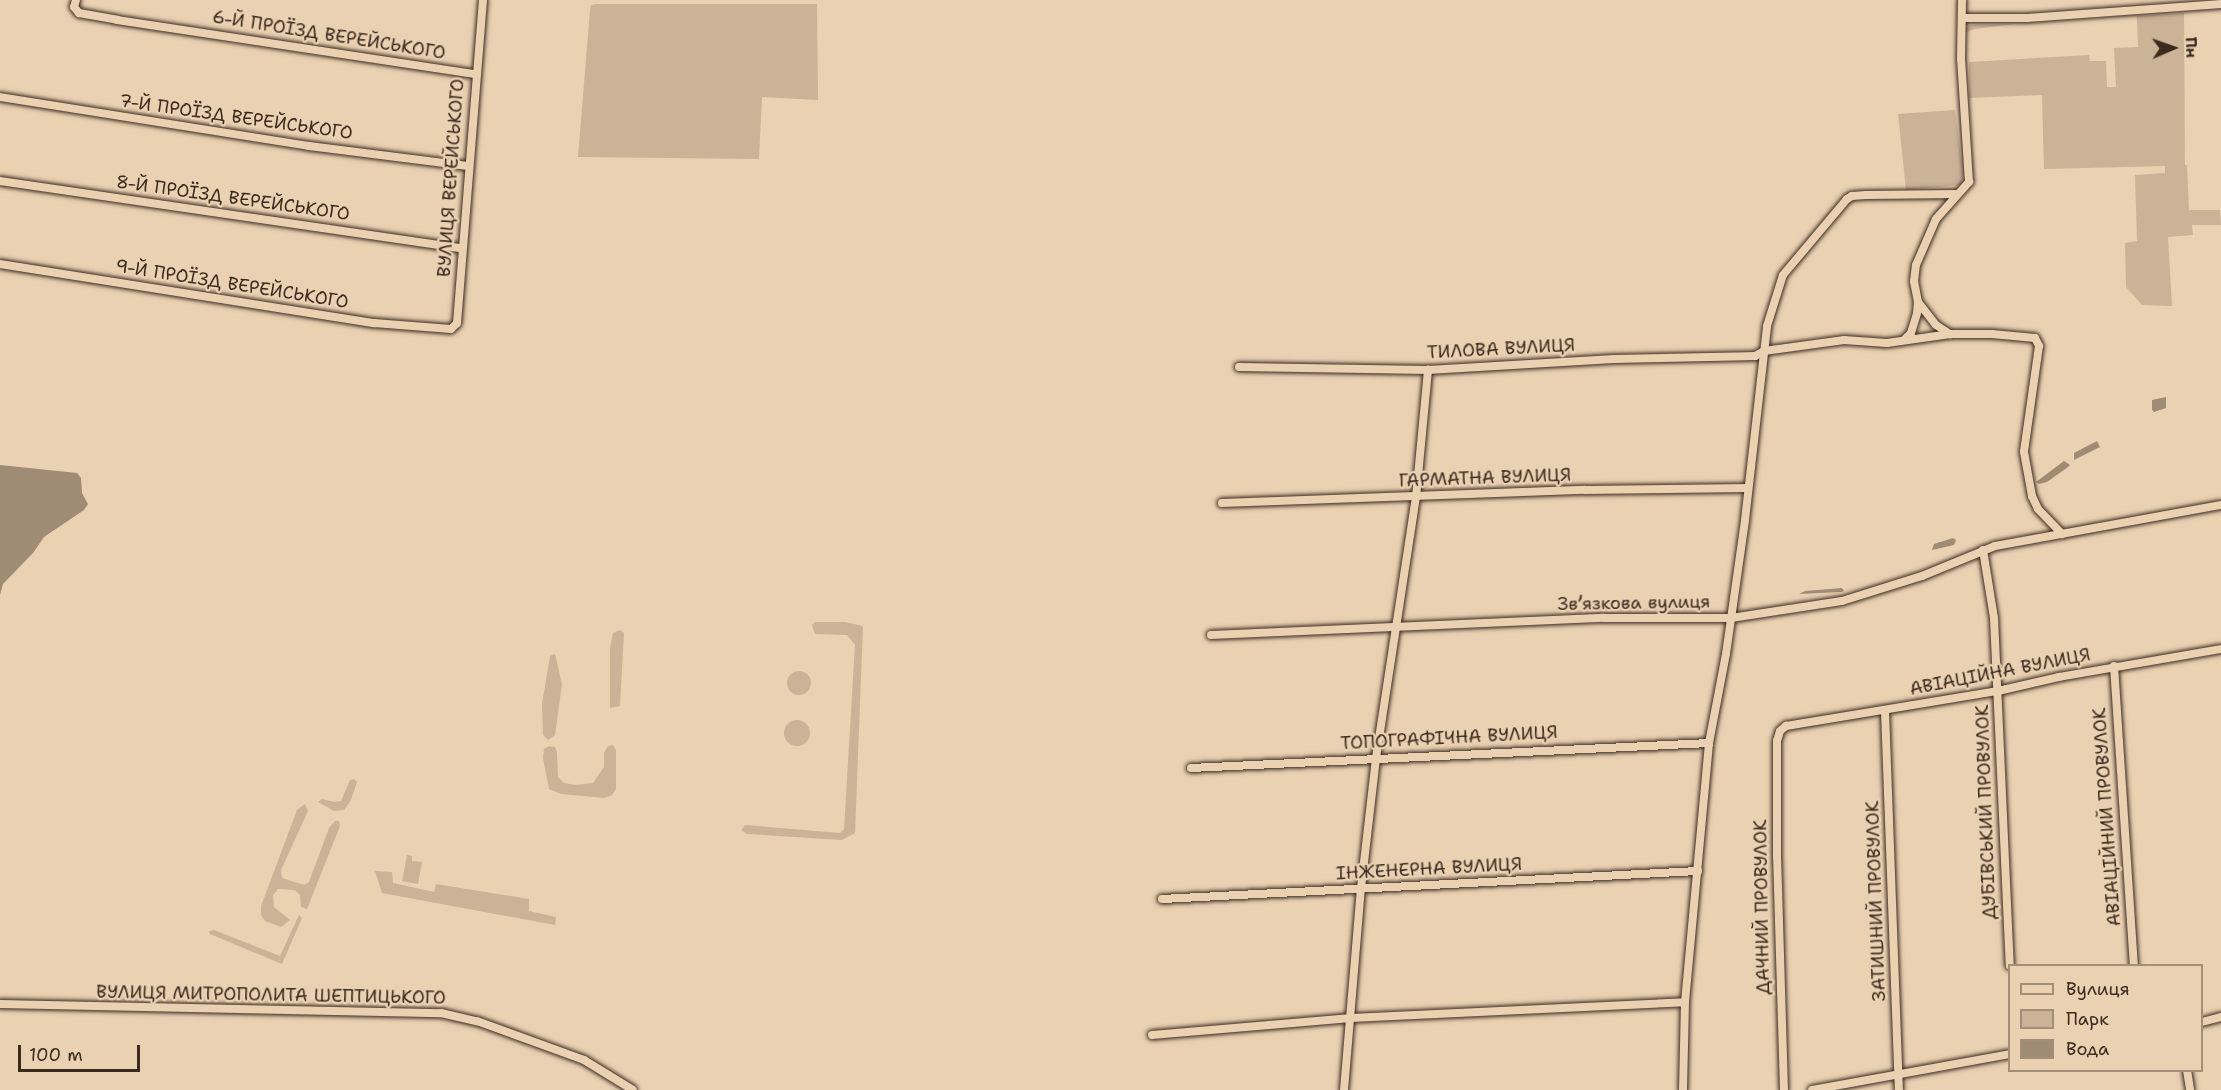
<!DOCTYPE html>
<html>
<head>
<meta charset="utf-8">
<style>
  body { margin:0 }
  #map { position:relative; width:2221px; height:1090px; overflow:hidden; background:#e9d1b2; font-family:"Shantell Sans",sans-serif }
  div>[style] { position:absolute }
  .green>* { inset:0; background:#cab397 }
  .round { border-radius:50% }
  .water>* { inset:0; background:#a08b74 }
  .roads { filter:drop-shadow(0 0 2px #3b2a1e) drop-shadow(0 0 2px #3b2a1e) }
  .minor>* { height:8px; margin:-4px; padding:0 4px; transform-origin:4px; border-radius:4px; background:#e9d1b2 }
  span { translate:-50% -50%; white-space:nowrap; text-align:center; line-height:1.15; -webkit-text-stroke:4.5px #e9d1b2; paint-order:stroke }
  .street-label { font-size:18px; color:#3b2a1e }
  .legend { position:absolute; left:2008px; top:964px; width:195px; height:108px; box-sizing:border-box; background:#e9d1b2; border:2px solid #a38e77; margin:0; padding:8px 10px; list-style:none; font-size:18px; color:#3b2a1e }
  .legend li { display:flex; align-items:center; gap:12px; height:30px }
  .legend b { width:30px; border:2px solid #a38e77 }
  .north { position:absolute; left:2143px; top:18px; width:60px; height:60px; -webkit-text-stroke:4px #e9d1b2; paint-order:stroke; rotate:88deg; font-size:16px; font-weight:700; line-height:24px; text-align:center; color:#3b2a1e }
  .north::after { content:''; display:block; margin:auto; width:21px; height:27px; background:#3b2a1e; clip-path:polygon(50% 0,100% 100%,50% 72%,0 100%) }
  .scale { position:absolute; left:18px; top:1045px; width:122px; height:27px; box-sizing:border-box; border:3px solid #3b2a1e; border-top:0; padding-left:8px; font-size:18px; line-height:21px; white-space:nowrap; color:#3b2a1e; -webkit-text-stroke:4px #e9d1b2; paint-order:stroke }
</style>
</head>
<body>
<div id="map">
  <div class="green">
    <div style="clip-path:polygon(596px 4px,817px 4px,818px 100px,762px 97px,759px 159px,578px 157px,590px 10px,591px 5px)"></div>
    <div style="clip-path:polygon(2184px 13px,2185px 165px,2187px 165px,2189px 210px,2220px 210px,2221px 225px,2192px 225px,2193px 235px,2168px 237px,2172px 306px,2142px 305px,2126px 287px,2125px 243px,2137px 241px,2135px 175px,2165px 173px,2165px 166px,2044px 169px,2042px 95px,1969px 98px,1969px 62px,2089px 55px,2090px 61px,2106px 61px,2107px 87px,2116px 87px,2114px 48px,2138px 47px,2137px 16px)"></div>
    <div style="clip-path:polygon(2015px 24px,1974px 29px,1965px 33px,1965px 28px,1970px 25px)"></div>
    <div style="clip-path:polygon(1955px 110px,1963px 173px,1961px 185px,1906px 190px,1898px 114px)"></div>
    <div style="clip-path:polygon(815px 622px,845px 622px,863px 626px,855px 833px,842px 840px,747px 834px,741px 830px,745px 825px,840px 833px,844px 829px,855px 645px,847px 635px,815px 634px,812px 625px)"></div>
    <div style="clip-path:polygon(620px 630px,624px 633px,620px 706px,610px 708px,610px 648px,613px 633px)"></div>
    <div style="clip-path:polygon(555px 654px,562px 684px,555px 735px,548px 740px,543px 735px,542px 704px,550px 656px)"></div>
    <div class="round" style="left:787px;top:671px;width:24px;height:24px"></div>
    <div class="round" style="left:784px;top:720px;width:26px;height:26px"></div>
    <div style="clip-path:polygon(613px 745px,616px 750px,616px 789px,612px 795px,604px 798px,561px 794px,549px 789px,543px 758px,544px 749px,549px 746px,555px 747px,557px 752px,558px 777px,564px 783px,576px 785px,593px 783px,604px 767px,604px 753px,608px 746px)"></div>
    <div style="clip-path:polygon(350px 780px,354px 779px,357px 782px,351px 800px,344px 810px,334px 811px,318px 802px,322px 799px,335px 802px,341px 801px)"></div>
    <div style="clip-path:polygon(305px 804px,308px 811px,281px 870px,282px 878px,304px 885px,309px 882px,329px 828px,335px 821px,339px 821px,340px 826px,307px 909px,301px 907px,300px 895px,295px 890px,278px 889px,273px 895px,274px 907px,290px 920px,281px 927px,265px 921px,261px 915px,261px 906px,297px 810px)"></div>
    <div style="clip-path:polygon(407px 855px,412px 856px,412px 861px,422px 862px,418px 884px,402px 881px)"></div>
    <div style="clip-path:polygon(375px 871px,392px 872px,393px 883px,434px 892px,436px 884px,529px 899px,529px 911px,556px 917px,555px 925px,382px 893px)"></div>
    <div style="clip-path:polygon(299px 915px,302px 918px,282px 964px,210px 934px,209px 931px,214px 930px,280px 956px)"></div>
  </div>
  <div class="water">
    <div style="clip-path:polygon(2166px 397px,2166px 408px,2154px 412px,2152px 410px,2152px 400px)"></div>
    <div style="clip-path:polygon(2097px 441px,2100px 447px,2074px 460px,2074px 453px)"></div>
    <div style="clip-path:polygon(2064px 461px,2070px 465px,2068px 467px,2047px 482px,2039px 484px,2036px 482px)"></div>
    <div style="clip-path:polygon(0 465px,77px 473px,81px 478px,82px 493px,88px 504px,84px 510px,44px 537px,33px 553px,3px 584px,0 595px)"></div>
    <div style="clip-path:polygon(1953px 538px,1956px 540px,1954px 545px,1932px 550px,1934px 544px)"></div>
    <div style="clip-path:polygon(1842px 588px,1844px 591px,1841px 592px,1799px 594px,1805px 591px)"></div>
  </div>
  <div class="roads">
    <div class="minor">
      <div style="left:76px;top:0;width:7px;rotate:106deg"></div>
      <div style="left:74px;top:7px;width:8px;rotate:50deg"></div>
      <div style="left:79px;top:13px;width:39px;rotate:10deg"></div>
      <div style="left:117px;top:20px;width:362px;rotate:8.6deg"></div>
      <div style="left:1964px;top:18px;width:63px"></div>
      <div style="left:2027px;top:18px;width:195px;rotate:-4.1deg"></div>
      <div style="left:0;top:97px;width:313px;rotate:9deg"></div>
      <div style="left:309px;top:146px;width:160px;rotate:7.2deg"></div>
      <div style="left:0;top:181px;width:466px;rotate:8.3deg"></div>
      <div style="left:0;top:264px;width:379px;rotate:9deg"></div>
      <div style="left:374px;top:323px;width:77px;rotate:4.5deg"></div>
      <div style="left:451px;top:329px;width:8px;rotate:-45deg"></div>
      <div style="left:457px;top:323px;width:324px;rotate:-85.4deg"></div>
      <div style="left:1918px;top:302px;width:29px;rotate:52deg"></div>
      <div style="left:1936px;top:325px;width:17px;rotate:33deg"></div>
      <div style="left:1905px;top:339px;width:8px;rotate:-45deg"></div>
      <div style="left:1911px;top:333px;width:21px;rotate:-73deg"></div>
      <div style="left:1917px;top:313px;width:11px;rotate:-85deg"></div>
      <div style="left:1918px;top:302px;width:21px;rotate:-101deg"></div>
      <div style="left:1914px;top:281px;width:16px;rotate:-83deg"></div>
      <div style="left:1916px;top:265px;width:50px;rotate:-66.5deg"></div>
      <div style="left:1936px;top:219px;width:50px;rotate:-48.3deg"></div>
      <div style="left:1969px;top:182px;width:123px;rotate:-93.7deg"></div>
      <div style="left:1961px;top:59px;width:59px;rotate:-89deg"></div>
      <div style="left:1239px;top:367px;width:189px;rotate:0.9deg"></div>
      <div style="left:1428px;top:370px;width:186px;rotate:-3.4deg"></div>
      <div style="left:1614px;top:359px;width:141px;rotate:-1.2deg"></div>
      <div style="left:1755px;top:356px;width:10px;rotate:-29deg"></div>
      <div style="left:1764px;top:351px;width:81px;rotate:-7.8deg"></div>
      <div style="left:1844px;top:340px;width:43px;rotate:4deg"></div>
      <div style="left:1887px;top:343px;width:64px;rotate:-8.1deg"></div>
      <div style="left:1950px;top:334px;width:42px"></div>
      <div style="left:1992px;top:334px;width:43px;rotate:5.3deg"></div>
      <div style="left:2035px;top:338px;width:9px;rotate:63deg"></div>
      <div style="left:2039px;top:346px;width:107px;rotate:98.1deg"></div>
      <div style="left:2024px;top:452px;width:45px;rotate:79.7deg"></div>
      <div style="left:2032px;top:496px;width:14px;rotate:65deg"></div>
      <div style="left:2038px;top:509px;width:35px;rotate:46deg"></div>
      <div style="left:1222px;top:503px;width:363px;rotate:-2.1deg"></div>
      <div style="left:1585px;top:490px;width:163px;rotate:-0.7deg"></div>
      <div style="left:1983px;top:550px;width:69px;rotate:80.8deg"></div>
      <div style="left:1994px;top:618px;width:348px;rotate:87.4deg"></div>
      <div style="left:1211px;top:635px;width:393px;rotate:-2.5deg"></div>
      <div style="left:1604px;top:618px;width:127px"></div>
      <div style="left:1731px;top:618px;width:112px;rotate:-8.7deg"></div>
      <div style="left:1842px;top:601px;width:84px;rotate:-17.4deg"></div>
      <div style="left:1922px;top:576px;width:79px;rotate:-22.3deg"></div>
      <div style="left:1995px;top:546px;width:230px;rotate:-10.3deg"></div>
      <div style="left:2114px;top:666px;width:301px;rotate:86.2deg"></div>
      <div style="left:1885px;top:711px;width:379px;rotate:87.9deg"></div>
      <div style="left:1191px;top:768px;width:519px;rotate:-2.76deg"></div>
      <div style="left:1162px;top:899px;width:537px;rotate:-2.99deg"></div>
      <div style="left:0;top:1004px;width:441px;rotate:1.2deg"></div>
      <div style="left:441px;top:1013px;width:37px;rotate:13deg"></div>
      <div style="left:477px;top:1021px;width:114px;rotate:20deg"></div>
      <div style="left:584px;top:1060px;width:57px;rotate:31.5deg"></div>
      <div style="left:2202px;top:1022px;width:20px;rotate:-15deg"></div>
      <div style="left:1152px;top:1035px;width:200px;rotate:-4.9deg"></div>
      <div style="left:1351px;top:1018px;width:334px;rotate:-2.7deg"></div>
      <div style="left:2187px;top:1070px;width:20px;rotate:81deg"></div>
      <div style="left:1344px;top:1090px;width:203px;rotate:-85.2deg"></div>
      <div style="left:1361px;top:888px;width:131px;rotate:-83.4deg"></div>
      <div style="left:1376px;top:758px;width:264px;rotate:-81.3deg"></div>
      <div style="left:1416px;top:497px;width:128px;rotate:-84.6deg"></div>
      <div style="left:1683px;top:1090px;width:88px;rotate:-88.7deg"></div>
      <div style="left:1685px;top:1002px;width:260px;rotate:-84.7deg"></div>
      <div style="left:1709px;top:743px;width:91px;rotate:-79.2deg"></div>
      <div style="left:1726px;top:654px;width:135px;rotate:-81.9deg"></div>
      <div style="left:1745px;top:520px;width:195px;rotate:-83.5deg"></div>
      <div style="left:1767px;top:326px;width:53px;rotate:-72.6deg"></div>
      <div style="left:1783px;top:275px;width:99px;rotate:-49.9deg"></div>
      <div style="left:1847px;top:199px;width:6px;rotate:-31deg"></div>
      <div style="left:1852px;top:196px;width:14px;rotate:-4deg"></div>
      <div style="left:1866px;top:195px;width:91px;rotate:-0.6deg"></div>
      <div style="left:1784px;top:1090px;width:233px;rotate:-91.7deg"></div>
      <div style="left:1777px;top:857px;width:116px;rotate:-90deg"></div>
      <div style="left:1777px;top:741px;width:10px;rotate:-73deg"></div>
      <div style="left:1780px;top:731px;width:8px;rotate:-40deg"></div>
      <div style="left:1786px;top:726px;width:215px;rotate:-9.4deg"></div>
      <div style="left:1998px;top:691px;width:63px;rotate:-12.9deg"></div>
      <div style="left:2059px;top:677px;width:164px;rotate:-9.8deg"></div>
      <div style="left:1812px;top:1090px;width:201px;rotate:-10.3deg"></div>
    </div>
  </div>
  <div class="street-label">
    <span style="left:329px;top:35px;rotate:9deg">6-Й ПРОЇЗД ВЕРЕЙСЬКОГО</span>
    <span style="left:236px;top:117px;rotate:8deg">7-Й ПРОЇЗД ВЕРЕЙСЬКОГО</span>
    <span style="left:451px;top:178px;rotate:-86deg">ВУЛИЦЯ ВЕРЕЙСЬКОГО</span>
    <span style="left:233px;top:198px;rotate:8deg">8-Й ПРОЇЗД ВЕРЕЙСЬКОГО</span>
    <span style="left:232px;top:284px;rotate:9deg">9-Й ПРОЇЗД ВЕРЕЙСЬКОГО</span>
    <span style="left:1501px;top:349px;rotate:-3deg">ТИЛОВА ВУЛИЦЯ</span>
    <span style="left:1485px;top:478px;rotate:-2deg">ГАРМАТНА ВУЛИЦЯ</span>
    <span style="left:1634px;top:603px;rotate:-1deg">Звʼязкова вулиця</span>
    <span style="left:2000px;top:672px;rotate:-11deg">АВІАЦІЙНА ВУЛИЦЯ</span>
    <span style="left:1449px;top:738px;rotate:-3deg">ТОПОГРАФІЧНА ВУЛИЦЯ</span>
    <span style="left:1986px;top:812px;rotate:-92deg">ДУБІВСЬКИЙ ПРОВУЛОК</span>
    <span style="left:2107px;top:817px;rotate:-94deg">АВІАЦІЙНИЙ ПРОВУЛОК</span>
    <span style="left:1429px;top:869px;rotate:-3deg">ІНЖЕНЕРНА ВУЛИЦЯ</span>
    <span style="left:1876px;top:901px;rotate:-92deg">ЗАТИШНИЙ ПРОВУЛОК</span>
    <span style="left:1762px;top:907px;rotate:-91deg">ДАЧНИЙ ПРОВУЛОК</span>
    <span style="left:271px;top:995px;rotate:1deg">ВУЛИЦЯ МИТРОПОЛИТА ШЕПТИЦЬКОГО</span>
  </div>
  <ul class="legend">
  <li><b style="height:8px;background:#e9d1b2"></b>Вулиця</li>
  <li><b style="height:16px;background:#cab397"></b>Парк</li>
  <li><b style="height:16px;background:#a08b74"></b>Вода</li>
  </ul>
  <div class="north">Пн</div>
  <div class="scale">100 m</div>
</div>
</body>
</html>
